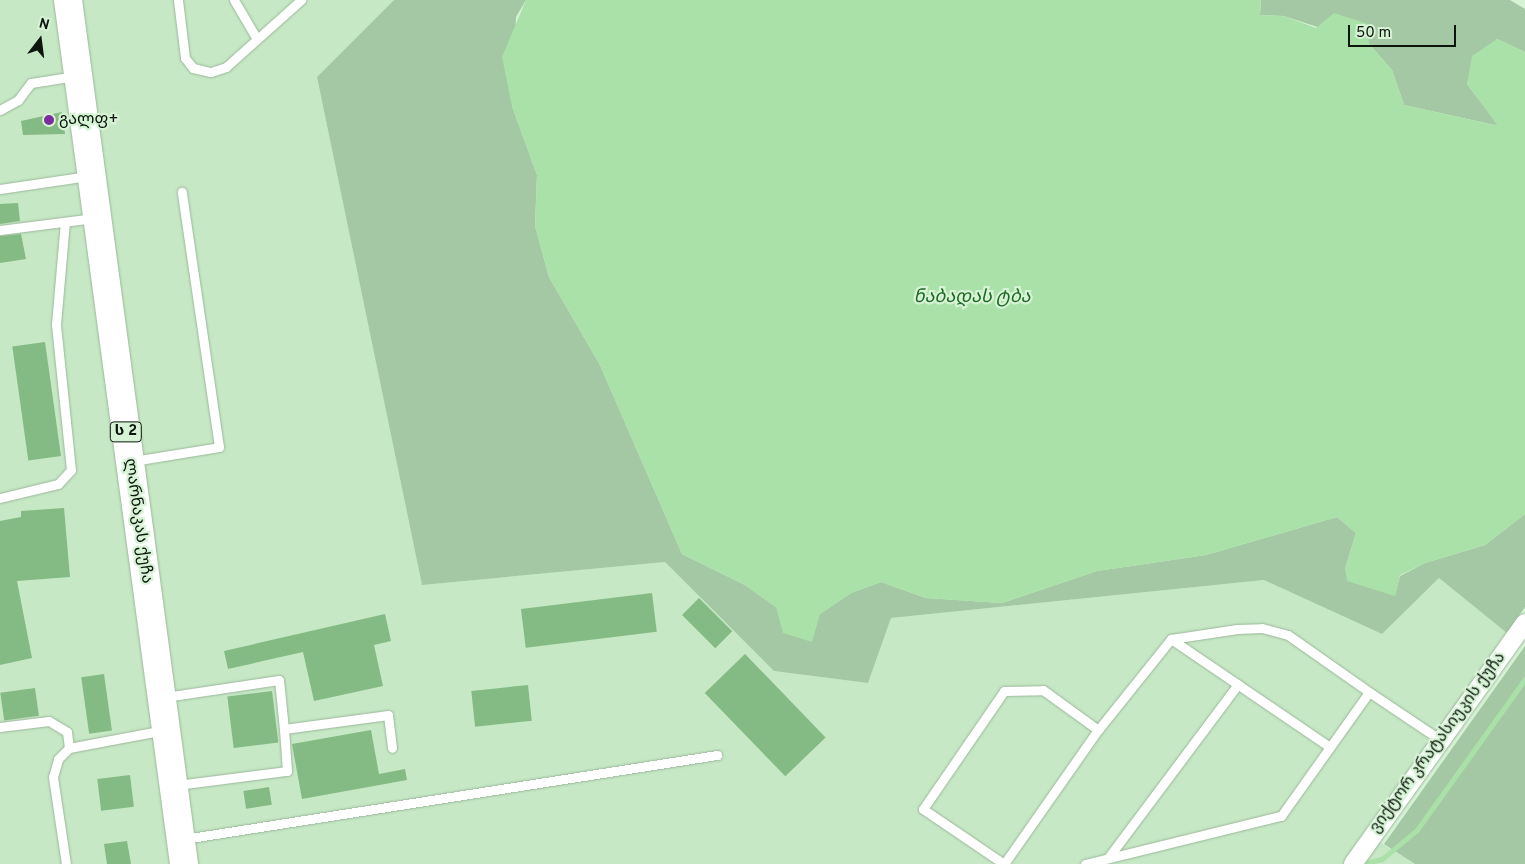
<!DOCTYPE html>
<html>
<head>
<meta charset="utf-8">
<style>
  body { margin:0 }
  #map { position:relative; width:1525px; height:864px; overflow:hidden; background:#d7f3d6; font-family:Overpass,"Noto Sans Georgian",sans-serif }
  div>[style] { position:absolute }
  .built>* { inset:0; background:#c6e8c5 }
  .green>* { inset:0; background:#a5c8a4 }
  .water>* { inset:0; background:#a9e1a8 }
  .stream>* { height:4.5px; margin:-2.25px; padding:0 2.25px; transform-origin:2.25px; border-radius:2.25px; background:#a9e1a8 }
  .building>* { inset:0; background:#84ba83; transform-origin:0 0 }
  .roads { filter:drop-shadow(0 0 1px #9cb79b) drop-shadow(0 0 1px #9cb79b) }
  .lane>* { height:9px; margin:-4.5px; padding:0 4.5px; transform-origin:4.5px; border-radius:4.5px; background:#fff }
  .street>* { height:18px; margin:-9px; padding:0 9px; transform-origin:9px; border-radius:9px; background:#fff }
  .highway>* { height:28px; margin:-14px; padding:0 14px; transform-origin:14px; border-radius:14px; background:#fff }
  .dots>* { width:14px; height:14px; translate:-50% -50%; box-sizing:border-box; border:2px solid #d7f3d6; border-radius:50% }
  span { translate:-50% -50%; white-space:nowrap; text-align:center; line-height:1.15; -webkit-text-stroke:4.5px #d7f3d6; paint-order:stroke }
  .shield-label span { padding:1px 4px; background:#d7f3d6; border:1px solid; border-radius:4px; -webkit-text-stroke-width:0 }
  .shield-label { font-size:15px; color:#0c160c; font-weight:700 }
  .poi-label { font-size:16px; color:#0c160c }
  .left { translate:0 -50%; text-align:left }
  .street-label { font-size:16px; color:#0c160c }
  .water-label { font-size:18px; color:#1e6924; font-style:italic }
  .north { position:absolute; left:15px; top:15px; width:50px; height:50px; -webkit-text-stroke:4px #d7f3d6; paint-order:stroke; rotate:15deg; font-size:14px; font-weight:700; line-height:20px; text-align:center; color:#0c160c }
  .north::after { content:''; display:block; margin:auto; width:18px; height:22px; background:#0c160c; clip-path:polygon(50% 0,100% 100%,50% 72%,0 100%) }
  .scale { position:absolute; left:1348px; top:25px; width:108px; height:22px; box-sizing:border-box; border:2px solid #0c160c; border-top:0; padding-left:6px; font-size:15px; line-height:18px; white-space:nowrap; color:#0c160c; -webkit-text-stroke:4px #d7f3d6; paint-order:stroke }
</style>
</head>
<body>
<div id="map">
  <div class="built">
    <div style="clip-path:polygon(0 0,394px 0,317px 77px,422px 585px,665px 562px,774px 671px,868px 683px,891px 618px,1264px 580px,1382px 634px,1439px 578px,1514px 638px,1372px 837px,1415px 864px,0 864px)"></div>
  </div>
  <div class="green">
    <div style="clip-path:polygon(394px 0,526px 0,516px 17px,512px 106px,537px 175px,535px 226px,549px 277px,600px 365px,682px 554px,745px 585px,776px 607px,820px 614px,851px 593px,881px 582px,926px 598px,1002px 603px,1097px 571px,1206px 555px,1337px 517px,1356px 533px,1345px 569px,1395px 595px,1400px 576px,1425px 563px,1485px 545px,1525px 514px,1525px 607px,1507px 633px,1439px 578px,1382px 634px,1264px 580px,891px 618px,868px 683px,774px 671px,665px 562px,422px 585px,317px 77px)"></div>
    <div style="clip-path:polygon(1261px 0,1510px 0,1525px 9px,1525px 52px,1497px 39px,1467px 84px,1499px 126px,1404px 105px,1392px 70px,1369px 44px,1284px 16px,1260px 15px)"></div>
    <div style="clip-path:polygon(1525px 646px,1525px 864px,1415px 864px,1384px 844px)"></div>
  </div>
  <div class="water">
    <div style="clip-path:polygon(526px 0,1261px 0,1260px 15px,1284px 16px,1316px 28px,1334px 13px,1368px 24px,1369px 44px,1392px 70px,1404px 105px,1498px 126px,1467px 84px,1472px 56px,1497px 39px,1525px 52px,1525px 514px,1485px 545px,1425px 563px,1400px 575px,1395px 596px,1347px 581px,1345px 569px,1356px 533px,1337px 517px,1206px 555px,1097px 571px,1002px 603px,926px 598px,881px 582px,851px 593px,820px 614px,812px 642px,783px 633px,776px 607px,745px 585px,682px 554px,600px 365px,549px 277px,535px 226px,537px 175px,512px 106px,502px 57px)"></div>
  </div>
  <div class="stream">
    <div style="left:1366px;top:863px;width:16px;rotate:-14deg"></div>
    <div style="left:1382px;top:859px;width:45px;rotate:-39.6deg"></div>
    <div style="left:1417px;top:830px;width:186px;rotate:-54.4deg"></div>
  </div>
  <div class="building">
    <div style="clip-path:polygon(62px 112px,65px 134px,23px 135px,21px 121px)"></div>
    <div style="clip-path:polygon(18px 203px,20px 221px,0 224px,0 204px)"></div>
    <div style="clip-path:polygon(21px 234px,26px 259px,0 263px,0 236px)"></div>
    <div style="left:45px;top:342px;width:115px;height:33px;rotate:82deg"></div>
    <div style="clip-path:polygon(64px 508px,70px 577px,17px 581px,32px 658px,0 665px,0 521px,21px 517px,21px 511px)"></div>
    <div style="left:652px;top:593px;width:39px;height:132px;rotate:83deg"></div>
    <div style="left:699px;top:598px;width:47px;height:24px;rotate:45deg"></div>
    <div style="clip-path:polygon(385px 614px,391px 641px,374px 645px,383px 686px,314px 701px,303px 652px,228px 669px,224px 651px)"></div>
    <div style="left:745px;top:654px;width:116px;height:56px;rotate:46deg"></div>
    <div style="left:104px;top:674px;width:57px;height:23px;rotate:82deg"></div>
    <div style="left:528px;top:685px;width:36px;height:57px;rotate:84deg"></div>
    <div style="left:35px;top:688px;width:28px;height:35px;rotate:82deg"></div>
    <div style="left:272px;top:691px;width:52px;height:45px;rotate:83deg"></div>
    <div style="clip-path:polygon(371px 730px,379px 774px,405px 769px,407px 780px,302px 799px,292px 744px)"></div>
    <div style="left:130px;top:775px;width:32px;height:33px;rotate:83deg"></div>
    <div style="left:269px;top:787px;width:18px;height:26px;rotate:81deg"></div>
    <div style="clip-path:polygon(127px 841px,131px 864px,107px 864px,104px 844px)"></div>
  </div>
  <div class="roads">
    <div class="lane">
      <div style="left:178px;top:0;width:58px;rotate:83.1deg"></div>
      <div style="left:185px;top:58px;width:13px;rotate:51deg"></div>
      <div style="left:193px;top:68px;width:18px;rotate:13deg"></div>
      <div style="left:211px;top:72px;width:16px;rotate:-18deg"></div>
      <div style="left:226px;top:67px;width:101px;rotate:-41.8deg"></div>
      <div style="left:234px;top:0;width:45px;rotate:59.5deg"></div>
      <div style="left:0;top:110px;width:21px;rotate:-29deg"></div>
      <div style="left:18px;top:100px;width:21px;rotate:-53deg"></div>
      <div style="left:31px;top:83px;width:45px;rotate:-9deg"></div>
      <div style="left:0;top:189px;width:89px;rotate:-8.4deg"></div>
      <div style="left:0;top:230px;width:95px;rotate:-7.3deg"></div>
      <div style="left:133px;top:461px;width:87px;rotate:-9.2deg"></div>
      <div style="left:219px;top:447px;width:258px;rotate:-98.3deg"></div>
      <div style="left:0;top:498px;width:60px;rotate:-13.6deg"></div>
      <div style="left:58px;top:484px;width:19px;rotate:-47deg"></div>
      <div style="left:71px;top:470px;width:147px;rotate:-95.9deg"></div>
      <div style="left:56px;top:324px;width:102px;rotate:-85deg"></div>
      <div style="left:1171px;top:639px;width:192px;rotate:34.2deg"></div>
      <div style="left:165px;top:697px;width:115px;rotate:-8.5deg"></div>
      <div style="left:279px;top:680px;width:49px;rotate:84.2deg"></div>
      <div style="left:284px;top:729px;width:105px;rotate:-7.7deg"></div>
      <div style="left:388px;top:715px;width:33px;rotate:83deg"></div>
      <div style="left:0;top:727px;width:49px;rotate:-7deg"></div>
      <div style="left:49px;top:721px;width:21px;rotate:31deg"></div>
      <div style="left:67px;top:732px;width:16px;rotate:83deg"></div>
      <div style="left:177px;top:785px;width:111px;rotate:-7.3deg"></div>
      <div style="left:287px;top:771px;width:42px;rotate:-94.1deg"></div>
      <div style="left:184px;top:839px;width:540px;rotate:-8.96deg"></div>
      <div style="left:1108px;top:858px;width:217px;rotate:-53.2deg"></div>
      <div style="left:66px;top:864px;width:88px;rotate:-98.5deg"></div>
      <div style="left:53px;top:777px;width:19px;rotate:-74deg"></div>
      <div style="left:58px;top:759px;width:16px;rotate:-45deg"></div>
      <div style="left:69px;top:748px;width:97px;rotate:-10.7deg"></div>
      <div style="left:1004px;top:864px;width:164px;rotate:-55deg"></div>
      <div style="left:1098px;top:730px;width:117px;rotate:-51.3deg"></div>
      <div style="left:1171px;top:639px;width:67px;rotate:-8.6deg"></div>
      <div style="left:1237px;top:629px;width:25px;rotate:-2deg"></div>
      <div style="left:1262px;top:628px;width:27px;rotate:15deg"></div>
      <div style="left:1288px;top:635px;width:99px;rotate:35.1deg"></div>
      <div style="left:1004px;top:864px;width:98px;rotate:-145.8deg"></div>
      <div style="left:923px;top:809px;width:143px;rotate:-55.5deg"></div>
      <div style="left:1004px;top:691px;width:39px;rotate:-1deg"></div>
      <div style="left:1043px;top:690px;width:68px;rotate:36deg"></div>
      <div style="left:1085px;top:864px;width:202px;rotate:-13.8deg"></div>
      <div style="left:1281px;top:816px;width:152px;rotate:-54.6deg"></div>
      <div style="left:1369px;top:692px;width:84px;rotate:33.9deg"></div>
    </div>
    <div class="street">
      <div style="left:1353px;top:864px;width:296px;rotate:-54.5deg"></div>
    </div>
    <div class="highway">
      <div style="left:68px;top:0;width:872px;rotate:82.35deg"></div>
    </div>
  </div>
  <div class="dots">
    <div style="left:49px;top:120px;background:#7c2c9d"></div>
  </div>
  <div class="shield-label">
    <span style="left:126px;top:432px">ს 2</span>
  </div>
  <div class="poi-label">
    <span class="left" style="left:59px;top:120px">გალფ+</span>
  </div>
  <div class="street-label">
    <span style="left:138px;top:521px;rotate:82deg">ლარნაკას ქუჩა</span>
    <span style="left:1438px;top:743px;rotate:-54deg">ვიქტორ კრატასიუკის ქუჩა</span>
  </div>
  <div class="water-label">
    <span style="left:972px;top:298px">ნაბადას ტბა</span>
  </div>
  <div class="north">N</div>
  <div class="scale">50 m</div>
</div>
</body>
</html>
